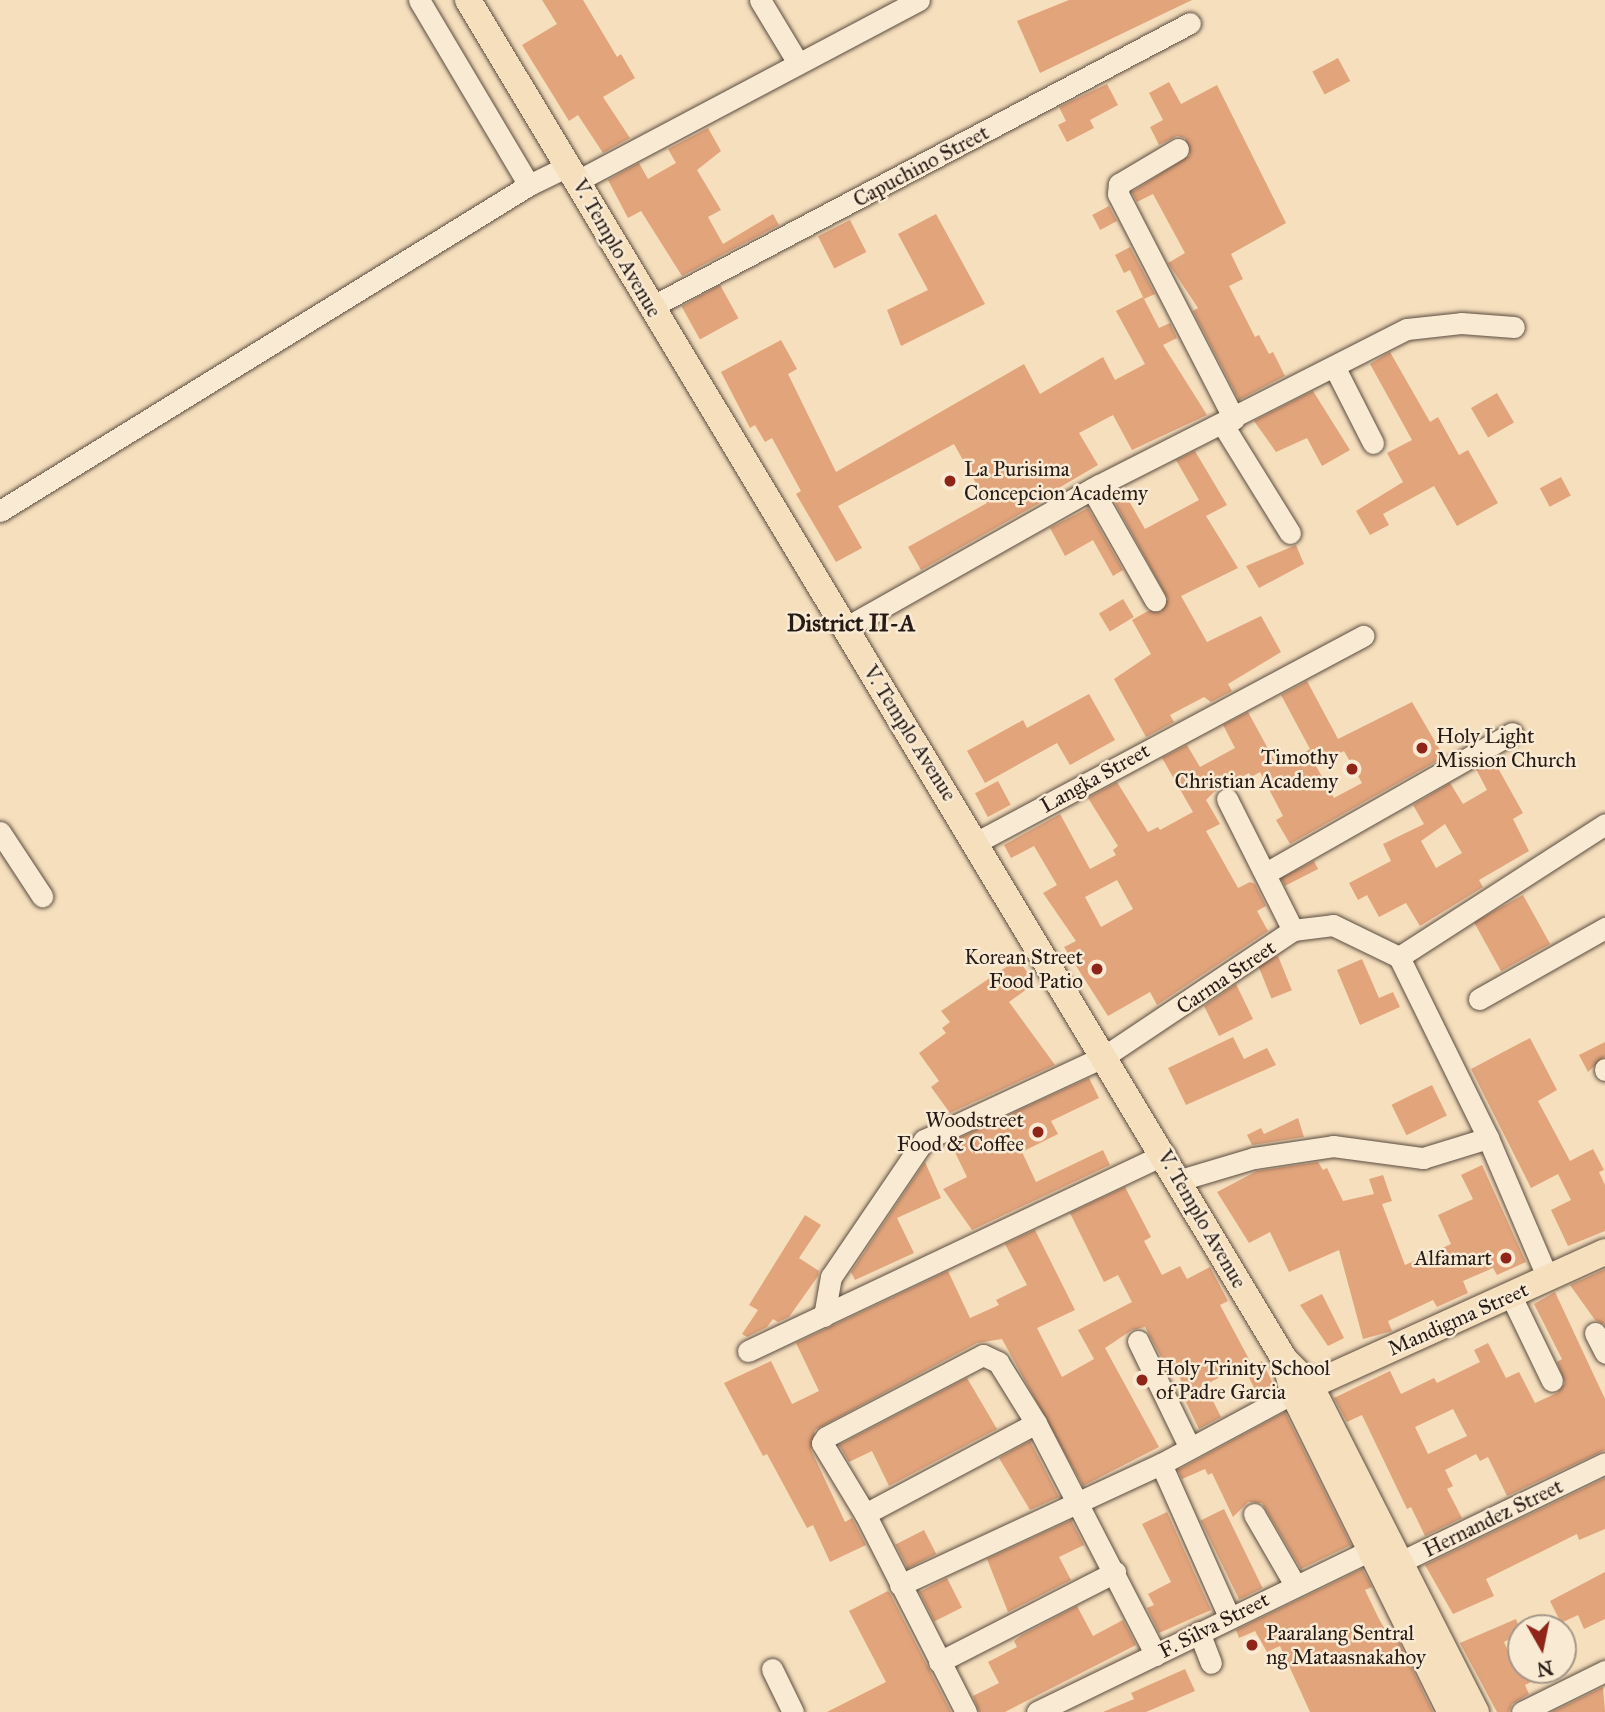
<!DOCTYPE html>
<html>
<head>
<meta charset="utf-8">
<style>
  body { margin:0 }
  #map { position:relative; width:1605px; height:1712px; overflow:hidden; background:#f6dfbd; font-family:"IM FELL Great Primer",serif }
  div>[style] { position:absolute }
  .building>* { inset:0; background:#e2a47b; transform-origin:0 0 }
  .roads { filter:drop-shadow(0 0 2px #5b4c40) drop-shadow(0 0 2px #5b4c40) }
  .minor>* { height:21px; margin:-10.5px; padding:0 10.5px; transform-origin:10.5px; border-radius:10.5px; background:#f9ead4 }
  .major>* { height:26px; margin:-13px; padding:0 13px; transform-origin:13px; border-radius:13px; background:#f6dfbd }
  .dots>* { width:19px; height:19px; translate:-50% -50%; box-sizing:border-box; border:4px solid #f9ead4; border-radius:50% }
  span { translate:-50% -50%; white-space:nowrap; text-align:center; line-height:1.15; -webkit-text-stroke:5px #f9ead4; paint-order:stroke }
  .street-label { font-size:21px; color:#271b16 }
  .poi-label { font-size:21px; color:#271b16 }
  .left { translate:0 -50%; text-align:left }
  .right { translate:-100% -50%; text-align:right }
  .quarter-label { font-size:24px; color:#271b16; font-weight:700 }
  .north { position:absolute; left:1507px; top:1614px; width:70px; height:70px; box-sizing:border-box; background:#f9ead4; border:2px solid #a59788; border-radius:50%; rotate:171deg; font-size:19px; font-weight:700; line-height:28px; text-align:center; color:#271b16 }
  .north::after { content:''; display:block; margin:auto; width:24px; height:32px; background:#8f2418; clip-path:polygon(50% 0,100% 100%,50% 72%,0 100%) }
</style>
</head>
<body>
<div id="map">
  <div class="building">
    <div style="clip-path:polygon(542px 0,583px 0,617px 57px,621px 54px,635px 78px,603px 97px,630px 138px,603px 153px,578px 115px,569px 121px,522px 45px,557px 24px)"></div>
    <div style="clip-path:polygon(1069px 0,1192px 0,1040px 73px,1017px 21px)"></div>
    <div style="left:1338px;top:58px;width:26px;height:29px;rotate:62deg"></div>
    <div style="clip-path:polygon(1169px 82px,1181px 104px,1217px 85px,1286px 223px,1231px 254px,1243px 279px,1229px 286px,1255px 337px,1259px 335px,1269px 354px,1273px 352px,1285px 376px,1239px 400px,1193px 311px,1198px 308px,1168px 263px,1185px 253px,1153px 194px,1137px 202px,1132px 192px,1190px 155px,1185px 138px,1177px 136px,1159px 145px,1150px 127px,1163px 120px,1149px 93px)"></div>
    <div style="clip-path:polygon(1107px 84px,1118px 105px,1090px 120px,1094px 128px,1067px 142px,1058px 125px,1066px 121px,1059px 107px)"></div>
    <div style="clip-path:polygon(708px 128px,721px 151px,697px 170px,721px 210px,708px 217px,723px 244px,773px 214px,779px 225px,682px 276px,641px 211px,628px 218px,608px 180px,639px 163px,648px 179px,676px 163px,668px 149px)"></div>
    <div style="left:1109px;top:206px;width:17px;height:19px;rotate:62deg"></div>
    <div style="clip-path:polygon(936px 214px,985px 304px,901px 346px,887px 310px,928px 290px,898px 234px)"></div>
    <div style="left:850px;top:220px;width:36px;height:36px;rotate:63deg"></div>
    <div style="clip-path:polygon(1130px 247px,1155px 294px,1144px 299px,1130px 270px,1124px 273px,1115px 255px)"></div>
    <div style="left:720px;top:285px;width:38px;height:44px;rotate:61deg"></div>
    <div style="clip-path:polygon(1143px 297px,1159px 328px,1170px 323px,1177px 338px,1163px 345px,1207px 415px,1132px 450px,1113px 415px,1079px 433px,1098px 465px,1057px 489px,1059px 492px,921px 570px,908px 547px,987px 503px,954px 444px,838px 506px,862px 548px,836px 562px,796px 494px,801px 491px,772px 438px,765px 442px,755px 425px,750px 428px,721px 372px,781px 340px,797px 369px,788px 374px,836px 472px,1024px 364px,1040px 394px,1103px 357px,1115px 380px,1145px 364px,1116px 311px)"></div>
    <div style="clip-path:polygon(1390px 352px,1430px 422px,1438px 417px,1459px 455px,1468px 450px,1498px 503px,1457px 526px,1434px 486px,1383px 514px,1389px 525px,1370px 535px,1356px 511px,1403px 482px,1387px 453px,1412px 440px,1370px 364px)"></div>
    <div style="clip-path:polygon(1313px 391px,1350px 450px,1322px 466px,1307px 438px,1276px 452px,1254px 421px)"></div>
    <div style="left:1497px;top:393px;width:34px;height:30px;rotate:60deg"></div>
    <div style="clip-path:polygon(1195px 451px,1227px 505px,1206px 516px,1238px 568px,1181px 596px,1207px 642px,1261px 616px,1281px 652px,1228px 684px,1232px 691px,1211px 702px,1204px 697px,1170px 715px,1174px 722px,1146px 737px,1114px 679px,1151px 654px,1132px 620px,1148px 611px,1161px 612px,1168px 599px,1114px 501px,1125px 494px,1145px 529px,1199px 500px,1176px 460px)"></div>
    <div style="left:1561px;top:477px;width:21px;height:24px;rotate:62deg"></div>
    <div style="clip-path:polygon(1088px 508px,1123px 570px,1113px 576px,1093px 540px,1065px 556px,1050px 528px)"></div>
    <div style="clip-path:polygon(1296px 545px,1304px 564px,1259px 588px,1246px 566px)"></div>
    <div style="left:1123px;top:599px;width:21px;height:28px;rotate:59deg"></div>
    <div style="clip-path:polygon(evenodd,1307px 681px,1338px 739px,1412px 702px,1444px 757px,1290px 844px,1276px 820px,1283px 816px,1260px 772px,1251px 777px,1249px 773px,1214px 792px,1206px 800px,1220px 824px,1206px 831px,1238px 888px,1250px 882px,1255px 884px,1266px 906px,1257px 911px,1268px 931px,1157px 1005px,1150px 992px,1108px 1016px,1064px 947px,1076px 941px,1043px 893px,1057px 885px,1034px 846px,1011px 858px,1004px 845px,1060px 814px,1090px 869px,1116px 855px,1113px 850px,1118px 846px,1088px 798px,1117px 782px,1148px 832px,1158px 827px,1160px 830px,1193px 812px,1162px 758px,1187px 745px,1200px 767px,1235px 748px,1223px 725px,1248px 712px,1278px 767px,1310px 749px,1281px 695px,1307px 681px,1344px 751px,1362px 783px,1334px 798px,1316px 766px,1344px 751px,1307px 681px,1117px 880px,1133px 909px,1101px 927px,1085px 897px,1117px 880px)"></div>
    <div style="clip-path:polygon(1089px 694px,1115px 740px,1070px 765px,1057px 743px,985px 783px,967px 751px,1023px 720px,1027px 728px)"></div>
    <div style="clip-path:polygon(evenodd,1493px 759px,1523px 813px,1513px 819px,1529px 851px,1479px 880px,1483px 887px,1420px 926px,1406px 903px,1379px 917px,1367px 895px,1358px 900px,1349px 883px,1391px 861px,1383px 844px,1424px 824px,1413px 805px,1450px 783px,1463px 804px,1487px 790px,1476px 769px,1493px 759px,1445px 824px,1462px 853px,1436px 868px,1421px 841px,1445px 824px)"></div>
    <div style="left:998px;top:781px;width:27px;height:26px;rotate:62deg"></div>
    <div style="left:1314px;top:861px;width:9px;height:37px;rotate:63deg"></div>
    <div style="left:1523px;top:895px;width:56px;height:56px;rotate:61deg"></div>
    <div style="left:1278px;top:956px;width:37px;height:22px;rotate:68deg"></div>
    <div style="clip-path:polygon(1018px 959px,1035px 983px,1009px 1002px,1055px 1065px,950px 1113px,931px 1087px,939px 1081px,919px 1053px,946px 1033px,942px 1028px,950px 1022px,941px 1011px)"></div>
    <div style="clip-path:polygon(1362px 959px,1379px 998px,1393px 992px,1400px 1007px,1360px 1025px,1337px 970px)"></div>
    <div style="clip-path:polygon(1236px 984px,1253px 1019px,1219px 1036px,1204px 1006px)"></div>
    <div style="clip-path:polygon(1233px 1037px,1244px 1059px,1267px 1048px,1276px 1065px,1186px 1105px,1168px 1068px)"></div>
    <div style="clip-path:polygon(1530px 1038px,1557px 1090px,1538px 1101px,1570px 1161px,1593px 1149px,1604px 1170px,1599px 1172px,1605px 1185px,1605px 1231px,1568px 1246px,1551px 1210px,1571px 1200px,1558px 1174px,1531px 1188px,1471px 1069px)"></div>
    <div style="clip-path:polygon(1605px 1042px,1605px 1056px,1588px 1072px,1579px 1055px)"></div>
    <div style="clip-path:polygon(1089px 1078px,1099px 1098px,1051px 1121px,1058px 1134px,1022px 1152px,1036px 1182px,1103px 1150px,1110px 1165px,972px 1230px,943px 1189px,967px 1177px,950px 1142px)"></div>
    <div style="left:1432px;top:1085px;width:34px;height:45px;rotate:64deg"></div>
    <div style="clip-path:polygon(1298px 1118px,1304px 1137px,1252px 1145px,1247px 1135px,1261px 1128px,1264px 1134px)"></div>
    <div style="clip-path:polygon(925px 1162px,941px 1198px,897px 1218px,914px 1253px,855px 1280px,851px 1272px)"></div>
    <div style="clip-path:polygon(1318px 1162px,1323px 1170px,1327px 1168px,1343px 1201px,1374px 1194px,1369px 1179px,1383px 1175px,1392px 1201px,1382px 1204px,1405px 1265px,1451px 1244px,1438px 1215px,1473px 1199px,1461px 1175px,1482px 1165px,1526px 1262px,1497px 1275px,1493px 1268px,1463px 1281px,1468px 1293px,1437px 1307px,1433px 1300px,1388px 1321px,1392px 1331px,1363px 1339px,1339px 1250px,1289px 1272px,1270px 1232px,1249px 1243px,1217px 1192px,1257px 1171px)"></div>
    <div style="clip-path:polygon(1125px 1187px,1151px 1237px,1144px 1241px,1162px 1275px,1180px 1266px,1187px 1279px,1210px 1267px,1228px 1301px,1220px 1305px,1250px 1361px,1205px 1385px,1221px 1417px,1199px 1429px,1185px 1400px,1190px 1398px,1171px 1361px,1165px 1364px,1145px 1327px,1132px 1330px,1105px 1348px,1159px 1447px,1083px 1486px,1002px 1339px,977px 1343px,815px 1430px,811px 1450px,845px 1522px,852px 1518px,866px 1545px,830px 1562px,813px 1525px,807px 1528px,767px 1454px,763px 1456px,724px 1383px,771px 1361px,792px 1404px,819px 1391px,796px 1343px,948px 1271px,970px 1318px,999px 1305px,996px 1300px,1027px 1285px,1005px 1244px,1035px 1230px,1075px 1310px,1037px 1328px,1062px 1377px,1094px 1359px,1078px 1330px,1132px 1302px,1118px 1275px,1104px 1282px,1070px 1213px)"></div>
    <div style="clip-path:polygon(805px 1215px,821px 1225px,799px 1258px,819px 1271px,818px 1276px,789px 1317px,778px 1322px,773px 1319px,767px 1327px,747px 1337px,742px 1334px,758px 1310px,749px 1305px)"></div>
    <div style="clip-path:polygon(1605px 1269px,1605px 1325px,1595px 1320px,1570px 1285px)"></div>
    <div style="clip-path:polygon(evenodd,1555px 1292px,1605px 1399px,1605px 1450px,1507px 1496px,1488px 1457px,1480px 1461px,1476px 1454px,1445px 1470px,1453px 1486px,1447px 1489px,1462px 1518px,1425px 1536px,1411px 1507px,1407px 1509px,1362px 1415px,1347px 1422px,1334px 1398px,1390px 1371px,1401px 1394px,1434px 1378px,1437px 1383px,1480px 1362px,1474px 1350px,1488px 1343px,1506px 1378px,1519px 1372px,1535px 1403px,1557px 1393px,1565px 1383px,1557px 1362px,1562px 1359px,1534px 1304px,1555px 1292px,1453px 1409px,1467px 1436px,1428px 1454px,1415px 1427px,1453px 1409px)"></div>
    <div style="clip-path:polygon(1322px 1294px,1344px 1338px,1328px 1346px,1300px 1305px)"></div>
    <div style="left:1262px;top:1361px;width:30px;height:19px;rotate:64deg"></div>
    <div style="clip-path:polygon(967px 1378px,997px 1429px,889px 1486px,872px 1451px,849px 1462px,839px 1445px)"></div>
    <div style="clip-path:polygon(1285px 1412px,1351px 1545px,1301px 1569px,1262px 1503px,1248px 1502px,1233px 1517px,1212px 1473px,1208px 1475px,1205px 1469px,1182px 1479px,1178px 1470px)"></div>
    <div style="clip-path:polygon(1030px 1441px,1059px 1497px,1030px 1510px,999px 1458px)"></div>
    <div style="clip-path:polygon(1605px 1478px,1605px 1529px,1579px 1540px,1577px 1534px,1486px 1579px,1494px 1596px,1453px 1614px,1425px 1565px)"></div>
    <div style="left:1224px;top:1509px;width:88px;height:26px;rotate:64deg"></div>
    <div style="clip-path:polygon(1167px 1512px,1211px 1610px,1159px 1633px,1147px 1608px,1154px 1605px,1148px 1594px,1171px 1582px,1142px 1524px)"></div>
    <div style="clip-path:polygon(1071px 1520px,1084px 1545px,1059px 1557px,1071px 1580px,1008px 1612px,987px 1559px)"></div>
    <div style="left:924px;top:1530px;width:27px;height:32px;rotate:63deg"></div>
    <div style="clip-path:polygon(1362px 1569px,1372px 1587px,1365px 1590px,1379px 1619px,1393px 1643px,1398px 1640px,1433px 1712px,1310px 1712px,1280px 1646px,1267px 1652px,1255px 1631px,1239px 1638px,1236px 1630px)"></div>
    <div style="clip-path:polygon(1605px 1572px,1605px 1619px,1584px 1629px,1578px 1615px,1561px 1623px,1550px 1601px)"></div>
    <div style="left:947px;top:1578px;width:33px;height:31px;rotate:63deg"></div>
    <div style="clip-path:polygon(888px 1591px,891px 1595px,951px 1712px,827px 1712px,886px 1682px,849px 1611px)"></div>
    <div style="clip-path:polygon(1077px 1606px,1093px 1636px,1123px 1620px,1136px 1645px,1005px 1712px,979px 1712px,973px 1696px,999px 1683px,988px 1662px,1017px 1647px,1014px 1641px,1022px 1635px)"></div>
    <div style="clip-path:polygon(1516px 1619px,1521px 1633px,1504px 1642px,1517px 1670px,1556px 1670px,1525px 1685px,1529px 1694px,1512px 1704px,1509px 1712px,1497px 1712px,1460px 1643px)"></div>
    <div style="clip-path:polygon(1185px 1669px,1195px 1691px,1146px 1712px,1103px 1712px,1134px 1699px,1131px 1693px)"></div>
    <div style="clip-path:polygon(1603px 1687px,1605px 1712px,1552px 1712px)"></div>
  </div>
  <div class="roads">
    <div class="minor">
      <div style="left:419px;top:0;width:215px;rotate:59.3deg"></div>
      <div style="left:760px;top:0;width:74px;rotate:58.9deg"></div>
      <div style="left:1178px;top:149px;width:69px;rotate:149.3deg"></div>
      <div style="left:1119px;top:184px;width:10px;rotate:96deg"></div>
      <div style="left:1118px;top:194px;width:253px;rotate:62.7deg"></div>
      <div style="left:577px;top:181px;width:387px;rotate:-27.9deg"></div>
      <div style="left:651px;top:307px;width:609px;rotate:-27.78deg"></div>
      <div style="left:1335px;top:368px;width:84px;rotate:63.1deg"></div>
      <div style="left:1223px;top:425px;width:127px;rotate:58.2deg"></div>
      <div style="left:1092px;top:489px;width:128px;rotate:60.4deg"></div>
      <div style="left:0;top:511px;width:621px;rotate:-31.64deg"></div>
      <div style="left:529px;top:185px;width:43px;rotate:-26deg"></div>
      <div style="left:845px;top:628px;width:291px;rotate:-29.4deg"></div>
      <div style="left:1099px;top:485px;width:345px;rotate:-26.9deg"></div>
      <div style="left:1407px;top:329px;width:54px;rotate:-6.3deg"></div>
      <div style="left:1461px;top:323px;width:53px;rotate:4.3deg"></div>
      <div style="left:1227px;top:799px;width:147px;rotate:63.3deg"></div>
      <div style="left:0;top:832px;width:77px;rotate:56.7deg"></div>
      <div style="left:977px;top:842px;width:438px;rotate:-28.1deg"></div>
      <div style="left:1266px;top:873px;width:283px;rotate:-29.6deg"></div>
      <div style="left:1399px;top:957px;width:245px;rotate:-32.8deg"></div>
      <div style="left:1479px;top:999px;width:145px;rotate:-29.4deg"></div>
      <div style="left:1605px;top:1069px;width:1px;rotate:90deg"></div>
      <div style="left:1180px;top:1180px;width:77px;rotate:-16.6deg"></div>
      <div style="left:1254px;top:1158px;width:80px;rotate:-8.6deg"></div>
      <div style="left:1333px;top:1146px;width:91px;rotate:7.6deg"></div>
      <div style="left:1423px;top:1158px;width:68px;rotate:-17.1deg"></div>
      <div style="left:1511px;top:1296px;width:94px;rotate:64.2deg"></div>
      <div style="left:824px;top:1316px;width:40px;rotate:-80deg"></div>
      <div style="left:831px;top:1277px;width:166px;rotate:-55.8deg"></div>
      <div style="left:924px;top:1140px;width:200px;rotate:-24.9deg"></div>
      <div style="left:1105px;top:1056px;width:226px;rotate:-33.8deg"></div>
      <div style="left:1293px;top:930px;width:40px;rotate:-7.1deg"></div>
      <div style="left:1333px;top:925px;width:73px;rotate:25.9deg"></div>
      <div style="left:1399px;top:957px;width:202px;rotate:63.8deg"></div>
      <div style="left:1488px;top:1138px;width:153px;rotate:66.9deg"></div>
      <div style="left:1595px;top:1333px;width:22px;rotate:63deg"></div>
      <div style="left:1138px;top:1341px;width:119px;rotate:64.1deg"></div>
      <div style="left:748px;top:1351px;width:461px;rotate:-25.3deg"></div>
      <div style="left:1161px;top:1464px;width:167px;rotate:66deg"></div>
      <div style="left:865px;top:1514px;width:194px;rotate:-28deg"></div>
      <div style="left:1254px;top:1514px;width:82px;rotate:60deg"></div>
      <div style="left:1386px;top:1569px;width:243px;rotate:-25.8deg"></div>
      <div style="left:900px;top:1585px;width:288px;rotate:-24.9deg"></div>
      <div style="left:1161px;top:1464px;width:150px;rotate:-28.3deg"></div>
      <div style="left:1199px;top:1632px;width:33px;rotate:69deg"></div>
      <div style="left:939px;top:1662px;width:198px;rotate:-27.1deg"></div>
      <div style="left:772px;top:1669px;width:48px;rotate:64deg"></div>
      <div style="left:966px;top:1712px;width:222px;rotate:-117deg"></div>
      <div style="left:865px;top:1514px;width:83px;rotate:-121.2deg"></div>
      <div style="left:822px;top:1443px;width:7px;rotate:-56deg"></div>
      <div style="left:826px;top:1437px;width:177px;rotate:-27.6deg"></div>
      <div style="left:983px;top:1355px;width:17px;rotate:25deg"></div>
      <div style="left:998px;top:1362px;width:72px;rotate:58.1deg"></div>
      <div style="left:1036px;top:1423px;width:261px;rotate:62.7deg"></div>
      <div style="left:1037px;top:1712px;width:385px;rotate:-25.9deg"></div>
      <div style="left:1522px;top:1712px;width:93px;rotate:-26.3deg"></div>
    </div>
    <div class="major">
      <div style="left:468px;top:0;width:1587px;rotate:59.01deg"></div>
      <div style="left:1285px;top:1360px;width:35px;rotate:45deg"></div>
      <div style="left:1310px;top:1385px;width:367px;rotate:63.1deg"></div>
      <div style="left:1285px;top:1360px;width:34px;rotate:76deg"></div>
      <div style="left:1293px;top:1393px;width:356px;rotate:63.7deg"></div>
      <div style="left:1294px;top:1393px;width:341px;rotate:-24.4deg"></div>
    </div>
  </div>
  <div class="dots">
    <div style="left:950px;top:481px;background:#8f2418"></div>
    <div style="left:1422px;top:748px;background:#8f2418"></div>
    <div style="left:1352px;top:769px;background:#8f2418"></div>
    <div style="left:1097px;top:969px;background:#8f2418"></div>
    <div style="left:1038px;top:1132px;background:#8f2418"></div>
    <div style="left:1506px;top:1258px;background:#8f2418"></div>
    <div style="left:1142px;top:1380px;background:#8f2418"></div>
    <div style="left:1252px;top:1645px;background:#8f2418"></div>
  </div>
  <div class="street-label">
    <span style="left:921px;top:166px;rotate:-28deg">Capuchino Street</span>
    <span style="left:617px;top:248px;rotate:60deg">V. Templo Avenue</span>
    <span style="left:910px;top:733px;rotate:58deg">V. Templo Avenue</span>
    <span style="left:1095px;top:778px;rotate:-29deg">Langka Street</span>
    <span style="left:1226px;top:977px;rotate:-34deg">Carma Street</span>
    <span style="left:1202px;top:1219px;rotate:60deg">V. Templo Avenue</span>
    <span style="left:1458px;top:1319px;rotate:-24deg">Mandigma Street</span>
    <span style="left:1493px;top:1518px;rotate:-26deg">Hernandez Street</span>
    <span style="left:1214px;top:1625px;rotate:-27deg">F. Silva Street</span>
  </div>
  <div class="poi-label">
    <span class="left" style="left:964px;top:481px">La Purisima<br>Concepcion Academy</span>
    <span class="left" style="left:1436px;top:748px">Holy Light<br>Mission Church</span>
    <span class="right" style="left:1338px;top:769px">Timothy<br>Christian Academy</span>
    <span class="right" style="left:1083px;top:969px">Korean Street<br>Food Patio</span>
    <span class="right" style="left:1024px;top:1132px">Woodstreet<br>Food &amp; Coffee</span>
    <span class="right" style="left:1492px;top:1258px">Alfamart</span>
    <span class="left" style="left:1156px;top:1380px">Holy Trinity School<br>of Padre Garcia</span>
    <span class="left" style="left:1266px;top:1645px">Paaralang Sentral<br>ng Mataasnakahoy</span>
  </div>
  <div class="quarter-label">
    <span style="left:851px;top:624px">District II-A</span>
  </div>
  <div class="north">N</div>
</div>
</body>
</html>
